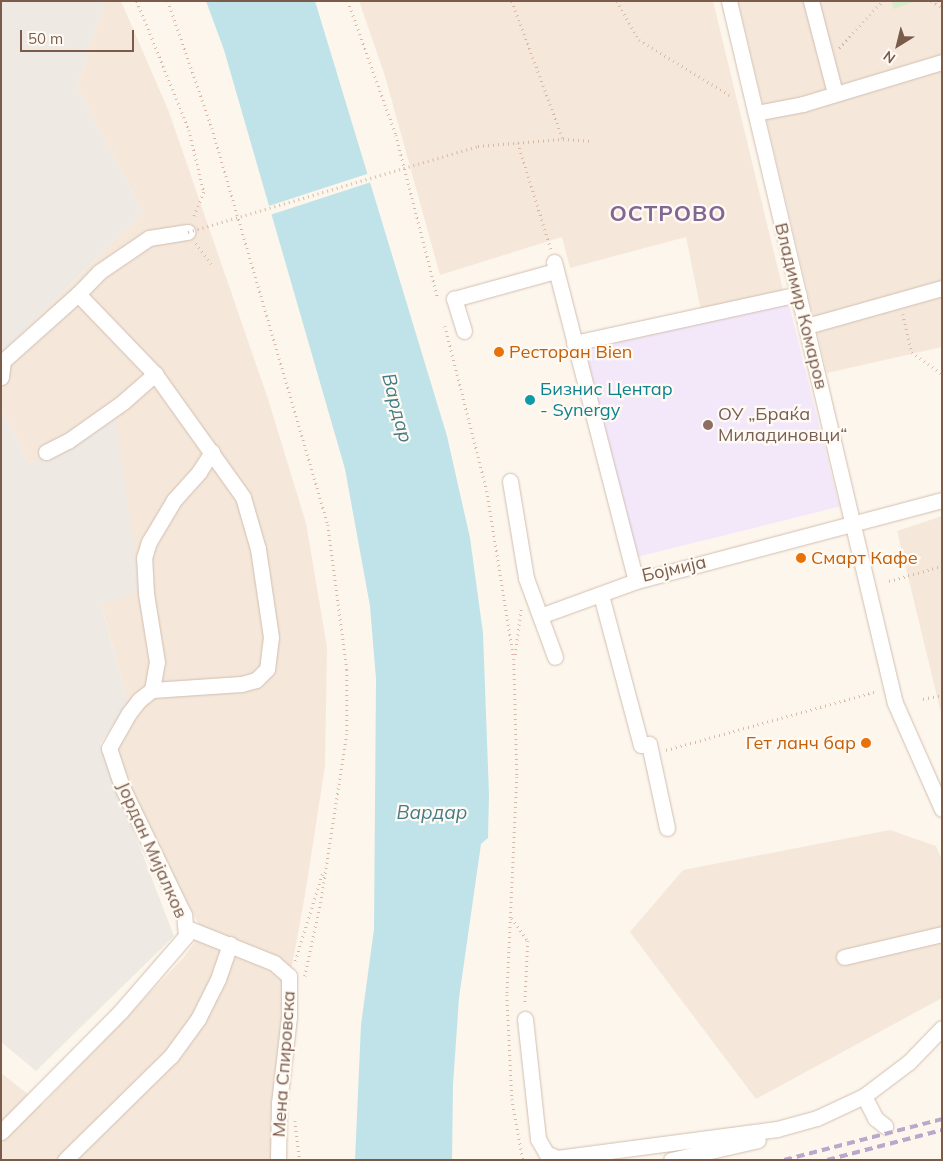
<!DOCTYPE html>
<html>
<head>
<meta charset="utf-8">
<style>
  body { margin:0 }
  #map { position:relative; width:943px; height:1161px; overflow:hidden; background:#fdf6ec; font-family:Mulish,sans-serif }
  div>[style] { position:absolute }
  .residential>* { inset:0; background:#f5e8da }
  .industrial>* { inset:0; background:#efe9e4 }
  .education>* { inset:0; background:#f3e8fa; transform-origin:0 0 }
  .green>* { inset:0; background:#d8ecc9 }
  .water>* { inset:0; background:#bfe3e8 }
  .pier>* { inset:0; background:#fdf6ec; transform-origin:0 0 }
  .path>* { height:2.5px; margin-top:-1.25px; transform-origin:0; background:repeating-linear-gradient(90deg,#d9b8a5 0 1px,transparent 0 5px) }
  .roads { filter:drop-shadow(0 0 1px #d1beb0) drop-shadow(0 0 1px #d1beb0) }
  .minor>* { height:15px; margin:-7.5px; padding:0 7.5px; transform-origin:7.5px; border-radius:7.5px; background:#fff }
  .rail>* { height:4px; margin-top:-2px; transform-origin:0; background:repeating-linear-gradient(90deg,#b9a8c9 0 8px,transparent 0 13px) }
  .path-bridge>* { height:2.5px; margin-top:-1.25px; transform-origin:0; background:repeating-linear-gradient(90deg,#d9b8a5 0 1px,transparent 0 5px) }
  .dots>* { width:14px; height:14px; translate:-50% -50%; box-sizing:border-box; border:2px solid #fffaf3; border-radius:50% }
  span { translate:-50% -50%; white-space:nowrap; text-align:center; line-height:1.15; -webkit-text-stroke:4.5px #fffaf3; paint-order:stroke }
  .street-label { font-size:18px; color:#7a5c4d }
  .food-label { font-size:18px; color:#c56008 }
  .left { translate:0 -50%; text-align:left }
  .right { translate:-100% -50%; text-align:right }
  .culture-label { font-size:18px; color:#0d838f }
  .education-label { font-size:18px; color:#785e54 }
  .water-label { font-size:19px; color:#437c86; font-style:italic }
  .district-label { font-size:22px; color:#846695; font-weight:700; letter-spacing:1px }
  .frame { position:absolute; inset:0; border:2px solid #7a5c4d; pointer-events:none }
  .north { position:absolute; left:873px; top:20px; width:50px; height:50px; -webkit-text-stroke:4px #fffaf3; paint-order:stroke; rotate:216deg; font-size:14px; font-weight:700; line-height:20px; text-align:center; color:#7a5c4d }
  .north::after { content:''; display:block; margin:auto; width:18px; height:22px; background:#7a5c4d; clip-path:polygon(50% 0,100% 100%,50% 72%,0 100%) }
  .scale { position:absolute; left:20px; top:30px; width:114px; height:22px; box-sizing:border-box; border:2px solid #7a5c4d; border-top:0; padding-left:6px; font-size:15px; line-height:18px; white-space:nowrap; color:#7a5c4d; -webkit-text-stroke:4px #fffaf3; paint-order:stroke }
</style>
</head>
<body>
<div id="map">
  <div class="residential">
    <div style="clip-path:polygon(105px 1px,121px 1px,169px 112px,268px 399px,306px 523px,327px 647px,325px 766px,305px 895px,281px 1026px,274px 1160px,1px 1160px,1px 1073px,42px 1105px,183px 958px,195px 942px,198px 923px,136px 803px,119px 759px,116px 742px,128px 703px,101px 603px,140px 591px,128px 511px,69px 444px,29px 464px,1px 407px,1px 354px,143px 212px,77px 87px)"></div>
    <div style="clip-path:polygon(359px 1px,713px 1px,784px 294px,701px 311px,686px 237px,570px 268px,562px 237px,440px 275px,385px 76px)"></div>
    <div style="clip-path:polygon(738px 1px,942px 1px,942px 347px,827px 373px)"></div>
    <div style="clip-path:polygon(942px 516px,942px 717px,897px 531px)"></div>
    <div style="clip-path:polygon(890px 830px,936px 846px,942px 860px,942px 998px,756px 1099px,630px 932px,683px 870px)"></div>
  </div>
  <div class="industrial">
    <div style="clip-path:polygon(1px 1px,105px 1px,77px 87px,143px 212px,1px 354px)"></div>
    <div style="clip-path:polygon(1px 407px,29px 464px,115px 417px,141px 591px,101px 604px,128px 703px,100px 744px,174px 936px,36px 1071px,1px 1042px)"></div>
  </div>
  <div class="education">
    <div style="left:787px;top:296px;width:217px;height:218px;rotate:76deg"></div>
  </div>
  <div class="green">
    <div style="clip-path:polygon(892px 1px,916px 1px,893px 9px)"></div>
  </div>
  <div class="water">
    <div style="clip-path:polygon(206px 1px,315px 1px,447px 436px,470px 538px,483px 633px,489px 795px,488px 838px,481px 844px,459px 998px,453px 1085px,452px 1160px,355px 1160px,361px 1025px,374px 929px,376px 679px,370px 606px,345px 469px,224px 50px)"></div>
  </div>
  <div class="pier">
    <div style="left:370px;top:173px;width:9px;height:109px;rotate:72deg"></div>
  </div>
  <div class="path">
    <div style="left:137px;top:1px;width:139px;rotate:68deg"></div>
    <div style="left:189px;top:130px;width:64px;rotate:76.4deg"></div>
    <div style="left:204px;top:192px;width:29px;rotate:112deg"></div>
    <div style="left:168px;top:1px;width:134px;rotate:70.9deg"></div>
    <div style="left:212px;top:128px;width:414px;rotate:73.7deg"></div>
    <div style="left:328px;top:525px;width:146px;rotate:82.5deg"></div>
    <div style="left:347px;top:670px;width:64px;rotate:90deg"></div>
    <div style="left:347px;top:734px;width:170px;rotate:98.8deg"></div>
    <div style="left:321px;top:902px;width:76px;rotate:102.2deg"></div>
    <div style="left:348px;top:1px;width:142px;rotate:70.3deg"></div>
    <div style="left:396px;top:135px;width:168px;rotate:75.6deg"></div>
    <div style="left:512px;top:1px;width:147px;rotate:69.7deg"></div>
    <div style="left:617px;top:1px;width:45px;rotate:60.6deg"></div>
    <div style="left:639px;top:40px;width:108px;rotate:31.3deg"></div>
    <div style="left:931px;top:1px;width:13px;rotate:32deg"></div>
    <div style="left:839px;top:48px;width:64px;rotate:-47.5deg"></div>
    <div style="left:518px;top:143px;width:111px;rotate:72.7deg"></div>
    <div style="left:478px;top:146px;width:85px;rotate:-4.7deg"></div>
    <div style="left:563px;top:139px;width:29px;rotate:4deg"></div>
    <div style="left:196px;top:243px;width:26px;rotate:53deg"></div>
    <div style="left:903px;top:314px;width:39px;rotate:77deg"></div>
    <div style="left:912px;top:352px;width:37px;rotate:36deg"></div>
    <div style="left:445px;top:326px;width:170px;rotate:75.7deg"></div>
    <div style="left:487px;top:491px;width:170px;rotate:80.9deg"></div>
    <div style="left:514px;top:659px;width:118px;rotate:88.5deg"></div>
    <div style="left:517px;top:777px;width:218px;rotate:92.6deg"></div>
    <div style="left:507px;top:995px;width:104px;rotate:87.2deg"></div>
    <div style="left:512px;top:1099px;width:62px;rotate:79.8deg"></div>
    <div style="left:889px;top:581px;width:55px;rotate:-15.8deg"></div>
    <div style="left:515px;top:655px;width:46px;rotate:-82.6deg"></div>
    <div style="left:923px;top:699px;width:19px;rotate:-12deg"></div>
    <div style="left:666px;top:750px;width:219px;rotate:-15.6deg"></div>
    <div style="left:512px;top:918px;width:28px;rotate:55deg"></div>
    <div style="left:528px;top:941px;width:64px;rotate:92.7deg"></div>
    <div style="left:295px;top:961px;width:94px;rotate:-72.7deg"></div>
    <div style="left:295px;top:1121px;width:39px;rotate:83deg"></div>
  </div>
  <div class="roads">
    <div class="minor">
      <div style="left:729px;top:1px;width:721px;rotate:76.7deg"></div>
      <div style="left:895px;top:703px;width:116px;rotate:66.1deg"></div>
      <div style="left:811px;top:1px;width:95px;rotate:75.4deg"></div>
      <div style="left:756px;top:113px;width:48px;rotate:-10.8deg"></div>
      <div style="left:803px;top:104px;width:145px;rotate:-16.8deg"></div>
      <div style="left:554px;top:262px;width:329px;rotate:75.6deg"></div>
      <div style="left:78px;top:294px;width:111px;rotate:46.1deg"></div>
      <div style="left:155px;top:374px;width:151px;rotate:54.4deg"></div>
      <div style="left:243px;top:497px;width:54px;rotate:73.9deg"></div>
      <div style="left:258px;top:549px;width:89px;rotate:81.6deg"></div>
      <div style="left:271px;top:637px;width:32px;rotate:97deg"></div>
      <div style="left:267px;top:669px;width:16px;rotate:135deg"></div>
      <div style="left:256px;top:680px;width:16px;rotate:165deg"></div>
      <div style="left:241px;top:684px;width:89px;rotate:176.1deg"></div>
      <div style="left:807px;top:326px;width:140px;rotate:-15.7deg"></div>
      <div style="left:464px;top:331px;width:34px;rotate:-107deg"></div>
      <div style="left:454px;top:299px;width:106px;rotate:-15.4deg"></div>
      <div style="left:574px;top:343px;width:230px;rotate:-12.3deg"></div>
      <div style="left:1px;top:377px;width:16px;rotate:-83deg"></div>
      <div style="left:3px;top:361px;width:101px;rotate:-41.8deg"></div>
      <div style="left:78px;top:294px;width:30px;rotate:-46deg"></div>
      <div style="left:99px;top:272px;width:60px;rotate:-34.2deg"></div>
      <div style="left:149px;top:238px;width:39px;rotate:-9deg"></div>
      <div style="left:46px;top:452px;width:25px;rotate:-27deg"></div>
      <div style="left:68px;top:441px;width:67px;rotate:-35.3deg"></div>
      <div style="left:123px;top:402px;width:43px;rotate:-41.2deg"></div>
      <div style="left:510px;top:481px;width:98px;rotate:80.6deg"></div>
      <div style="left:526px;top:578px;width:84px;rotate:69.8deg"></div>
      <div style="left:601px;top:595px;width:155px;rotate:75.1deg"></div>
      <div style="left:641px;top:745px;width:8px;rotate:-7deg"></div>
      <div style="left:649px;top:744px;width:86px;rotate:77.9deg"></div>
      <div style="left:540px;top:616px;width:102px;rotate:-20deg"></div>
      <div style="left:636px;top:581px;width:317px;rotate:-14.8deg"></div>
      <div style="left:152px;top:690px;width:28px;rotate:-80deg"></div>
      <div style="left:157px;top:662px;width:70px;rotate:-99.1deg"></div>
      <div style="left:146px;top:593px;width:35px;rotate:-93deg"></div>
      <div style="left:144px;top:558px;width:17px;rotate:-73deg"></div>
      <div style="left:149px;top:542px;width:49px;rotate:-59.2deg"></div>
      <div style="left:174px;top:500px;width:38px;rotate:-48deg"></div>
      <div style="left:199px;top:472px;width:24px;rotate:-57deg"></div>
      <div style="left:187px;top:928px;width:94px;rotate:21.9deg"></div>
      <div style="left:274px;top:963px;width:20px;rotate:41deg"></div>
      <div style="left:289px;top:976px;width:41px;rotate:90deg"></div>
      <div style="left:289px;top:1017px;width:87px;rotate:96.6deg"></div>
      <div style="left:279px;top:1103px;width:57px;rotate:91deg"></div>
      <div style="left:844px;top:957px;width:101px;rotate:-13.2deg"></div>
      <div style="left:525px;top:1019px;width:121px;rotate:83.8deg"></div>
      <div style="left:538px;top:1139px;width:16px;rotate:60deg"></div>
      <div style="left:546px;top:1153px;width:12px;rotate:24deg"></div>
      <div style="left:557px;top:1158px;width:222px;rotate:-7.5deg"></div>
      <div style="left:777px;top:1129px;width:41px;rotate:-15.4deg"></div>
      <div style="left:817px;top:1118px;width:52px;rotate:-25.1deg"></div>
      <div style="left:864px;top:1096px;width:56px;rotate:-37.1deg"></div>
      <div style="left:909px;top:1062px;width:47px;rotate:-45.9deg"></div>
      <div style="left:864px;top:1096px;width:25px;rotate:63deg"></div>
      <div style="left:875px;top:1118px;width:13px;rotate:39deg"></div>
      <div style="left:1px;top:1132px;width:170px;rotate:-45.2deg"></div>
      <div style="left:121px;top:1011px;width:99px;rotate:-49.1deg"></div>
      <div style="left:186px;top:936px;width:21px;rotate:-95deg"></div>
      <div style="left:184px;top:915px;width:142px;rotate:-115.8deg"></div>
      <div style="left:122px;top:787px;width:41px;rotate:-108.4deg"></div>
      <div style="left:109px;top:748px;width:40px;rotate:-60.3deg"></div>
      <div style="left:129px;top:713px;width:16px;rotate:-52deg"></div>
      <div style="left:139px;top:700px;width:16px;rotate:-38deg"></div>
      <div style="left:65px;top:1160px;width:148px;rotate:-44.5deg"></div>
      <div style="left:171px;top:1056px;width:46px;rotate:-53.9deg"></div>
      <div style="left:198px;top:1019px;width:45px;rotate:-63.4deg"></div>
      <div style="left:218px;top:979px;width:37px;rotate:-71deg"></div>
      <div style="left:671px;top:1160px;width:89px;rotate:-12.9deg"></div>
    </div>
  </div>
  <div class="rail">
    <div style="left:784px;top:1160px;width:163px;rotate:-14.5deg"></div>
    <div style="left:827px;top:1160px;width:119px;rotate:-14.6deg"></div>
  </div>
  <div class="path-bridge">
    <div style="left:188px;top:232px;width:302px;rotate:-16.5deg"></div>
  </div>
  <div class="dots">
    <div style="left:499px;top:352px;background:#e8710a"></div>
    <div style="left:530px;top:400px;background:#0f9aa8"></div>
    <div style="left:708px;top:425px;background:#8d6e63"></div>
    <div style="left:801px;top:558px;background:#e8710a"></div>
    <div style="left:866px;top:743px;background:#e8710a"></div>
  </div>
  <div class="street-label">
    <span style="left:801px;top:306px;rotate:76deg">Владимир Комаров</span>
    <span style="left:674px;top:569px;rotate:-13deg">Бојмија</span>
    <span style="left:152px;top:850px;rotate:66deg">Јордан Мијалков</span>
    <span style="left:284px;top:1064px;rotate:-86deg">Мена Спировска</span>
  </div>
  <div class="food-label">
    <span class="left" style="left:509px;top:352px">Ресторан Bien</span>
    <span class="left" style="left:811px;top:558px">Смарт Кафе</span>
    <span class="right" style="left:856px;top:743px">Гет ланч бар</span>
  </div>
  <div class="culture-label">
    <span class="left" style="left:540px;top:400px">Бизнис Центар<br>- Synergy</span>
  </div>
  <div class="education-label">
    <span class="left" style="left:718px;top:425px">ОУ „Браќа<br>Миладиновци“</span>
  </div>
  <div class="water-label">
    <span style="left:397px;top:408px;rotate:75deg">Вардар</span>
    <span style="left:432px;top:813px">Вардар</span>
  </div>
  <div class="district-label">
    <span style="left:668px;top:214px">ОСТРОВО</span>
  </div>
  <div class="frame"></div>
  <div class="north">N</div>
  <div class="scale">50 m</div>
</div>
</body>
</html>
